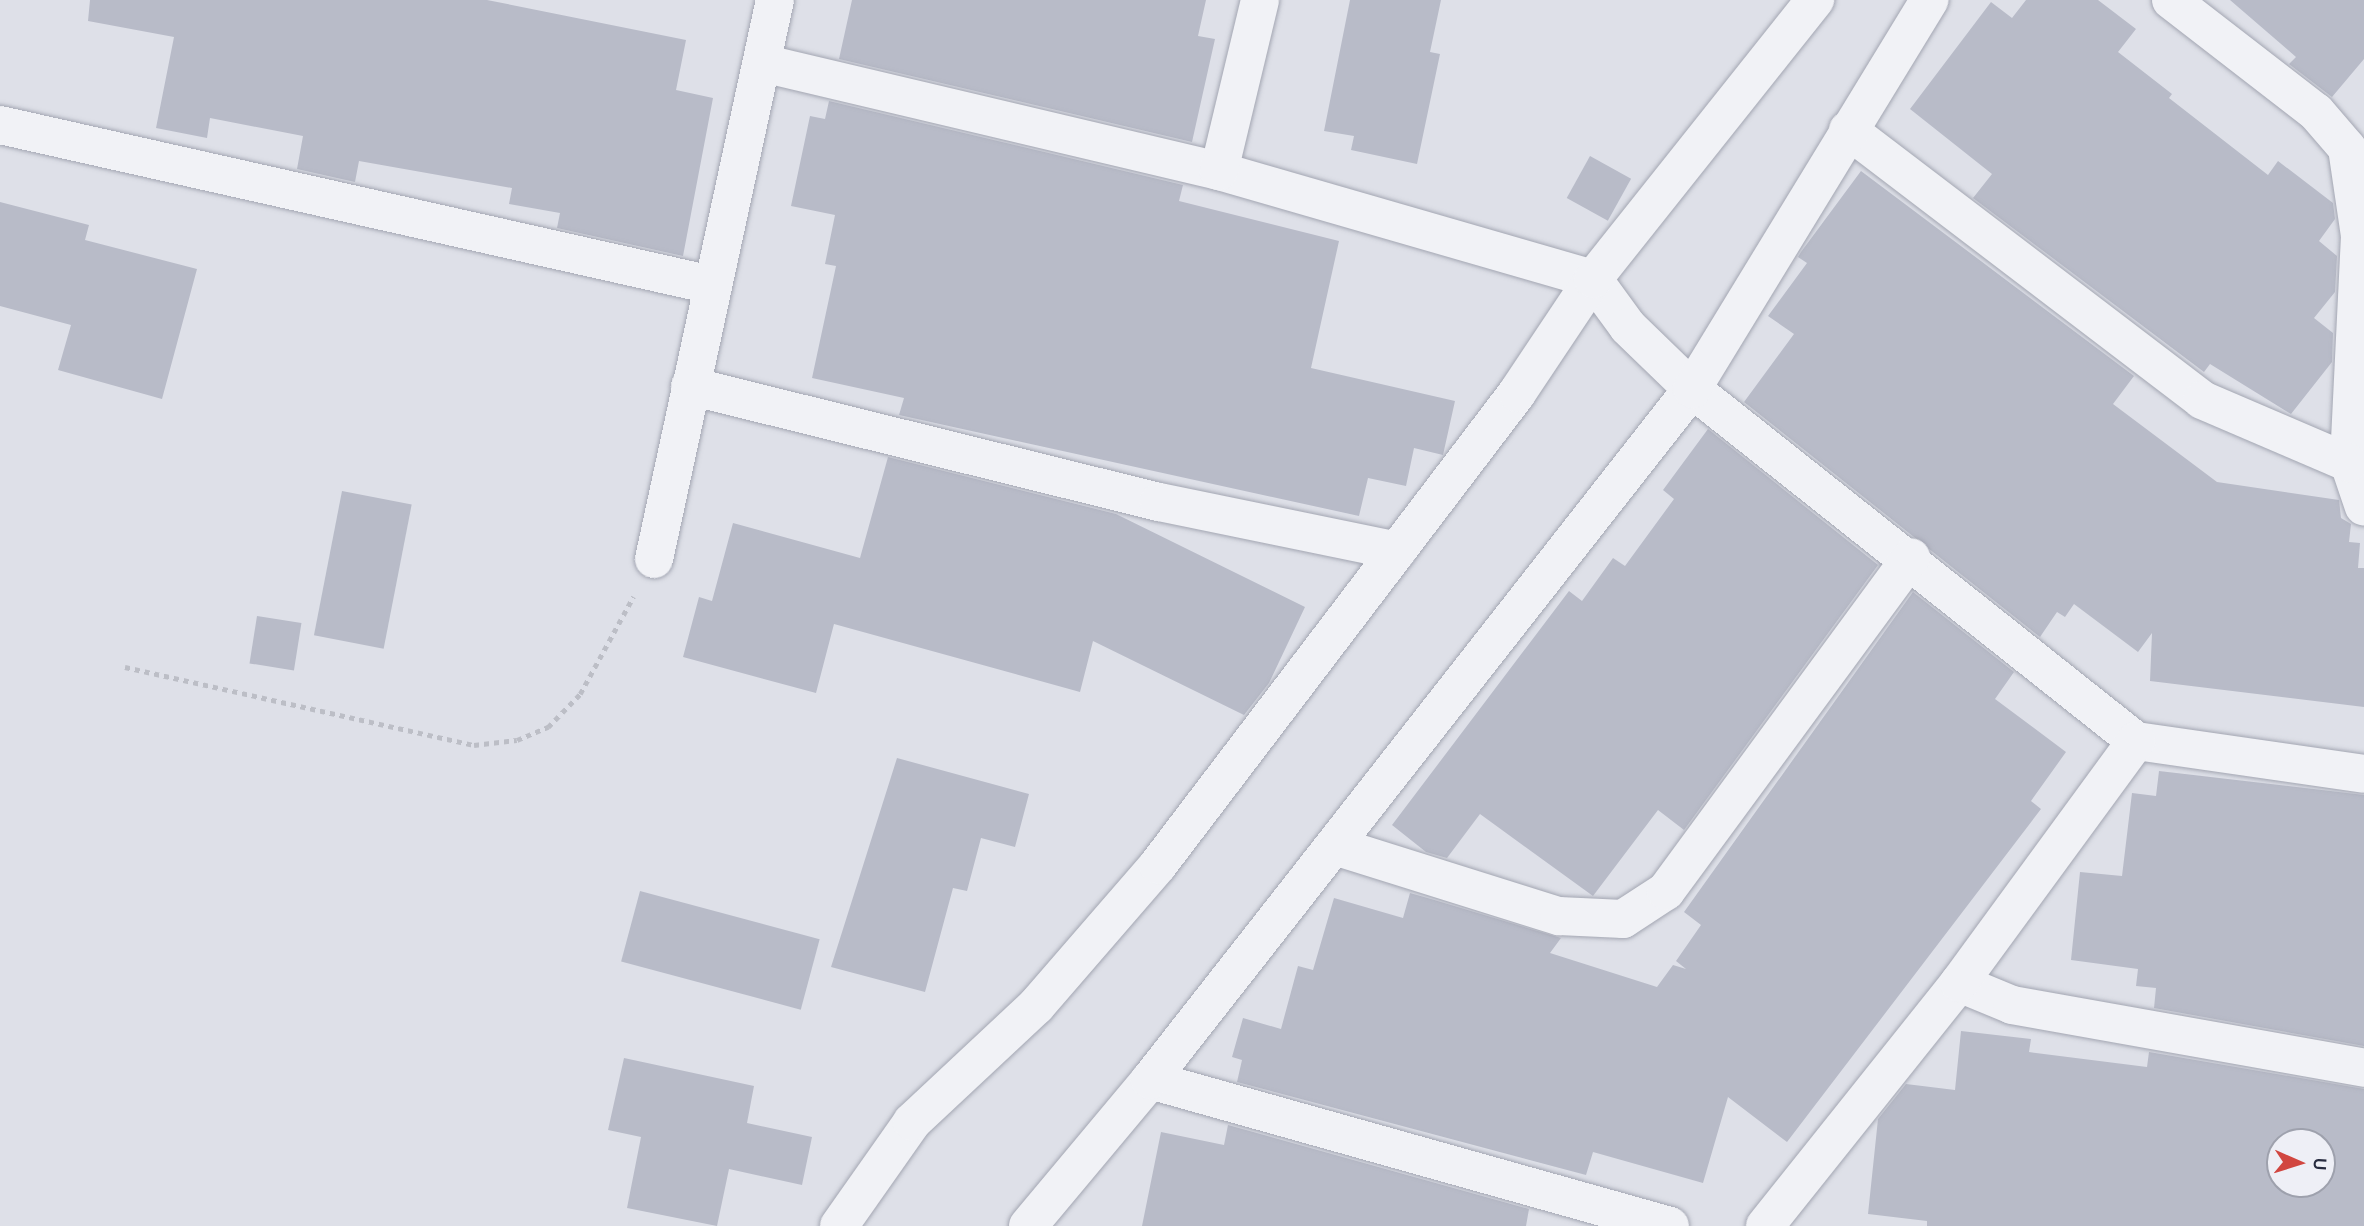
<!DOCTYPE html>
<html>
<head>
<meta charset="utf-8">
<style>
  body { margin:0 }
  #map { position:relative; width:2364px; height:1226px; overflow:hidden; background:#dee0e8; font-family:Karla,sans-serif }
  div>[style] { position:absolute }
  .building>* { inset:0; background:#b8bbc8; transform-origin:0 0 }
  .path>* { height:4.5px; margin-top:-2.25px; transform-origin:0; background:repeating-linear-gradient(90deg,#bcbec6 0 5px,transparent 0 10px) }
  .roads { filter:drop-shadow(0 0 2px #a3a6b2) drop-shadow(0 0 2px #a3a6b2) }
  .street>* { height:38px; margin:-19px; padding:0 19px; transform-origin:19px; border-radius:19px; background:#f1f2f6 }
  span { translate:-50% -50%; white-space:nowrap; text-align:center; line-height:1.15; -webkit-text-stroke:5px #eeeff6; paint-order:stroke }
  .north { position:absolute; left:2266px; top:1128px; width:70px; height:70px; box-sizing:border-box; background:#eeeff6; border:2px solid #9ea1ad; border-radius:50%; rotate:93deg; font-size:19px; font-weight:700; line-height:28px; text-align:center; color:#272b3f }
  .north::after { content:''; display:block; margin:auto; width:24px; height:32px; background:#d14640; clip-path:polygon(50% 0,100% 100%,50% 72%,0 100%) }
</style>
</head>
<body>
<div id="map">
  <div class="building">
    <div style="clip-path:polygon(90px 0,487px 0,686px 40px,676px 90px,713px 98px,683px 256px,557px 228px,560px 213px,509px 204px,512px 188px,359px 161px,355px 182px,297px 169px,303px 136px,210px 118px,207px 138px,156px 128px,174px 37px,88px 21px)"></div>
    <div style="clip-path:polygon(852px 0,1206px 0,1198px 36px,1215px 39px,1192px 142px,839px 59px)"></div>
    <div style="clip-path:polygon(1350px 0,1441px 0,1430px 52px,1440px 54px,1417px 164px,1351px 150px,1354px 136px,1324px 131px)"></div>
    <div style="clip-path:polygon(2026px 0,2098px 0,2136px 29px,2118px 52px,2172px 94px,2169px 98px,2268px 175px,2278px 161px,2333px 203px,2335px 219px,2319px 241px,2337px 256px,2335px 292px,2314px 318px,2333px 333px,2332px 362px,2291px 414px,2210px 364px,2204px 372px,1973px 198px,1992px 174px,1910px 109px,1991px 2px,2012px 18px)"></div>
    <div style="clip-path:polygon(2230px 0,2364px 0,2364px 59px,2332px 97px,2289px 64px,2296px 57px)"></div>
    <div style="clip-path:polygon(829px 101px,1183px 185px,1179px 201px,1339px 241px,1311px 368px,1455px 401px,1443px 455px,1414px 448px,1406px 486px,1368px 478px,1359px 516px,899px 415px,904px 398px,812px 378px,836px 266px,825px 264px,835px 215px,791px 206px,810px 116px,825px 119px)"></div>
    <div style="left:1590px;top:156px;width:47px;height:48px;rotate:29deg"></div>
    <div style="clip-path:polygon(1861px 171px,2134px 376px,2113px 404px,2217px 482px,2339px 500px,2341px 518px,2351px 524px,2349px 542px,2360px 543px,2358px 568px,2364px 568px,2364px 707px,2150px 681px,2152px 633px,2138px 652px,2074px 604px,2065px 617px,2057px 612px,2040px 637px,1744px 402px,1794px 334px,1768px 316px,1807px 263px,1798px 257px,1801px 252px)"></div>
    <div style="clip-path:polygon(0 202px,89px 225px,85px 240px,197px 269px,162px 399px,58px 370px,71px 325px,0 306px)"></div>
    <div style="clip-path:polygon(1708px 429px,1878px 565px,1684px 830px,1658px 810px,1593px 896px,1480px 814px,1447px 858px,1426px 852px,1392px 825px,1569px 591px,1582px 601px,1613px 558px,1625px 566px,1674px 499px,1663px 490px)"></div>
    <div style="clip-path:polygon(888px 457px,1116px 514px,1305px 607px,1269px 683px,1244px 715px,1093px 641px,1080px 692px,834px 624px,816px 693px,683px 657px,699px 597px,712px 601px,733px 523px,860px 558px)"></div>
    <div style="left:342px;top:491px;width:71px;height:147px;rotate:11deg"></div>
    <div style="clip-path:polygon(1913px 592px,2014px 672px,1995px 699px,2066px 752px,2031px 801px,2041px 809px,1787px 1142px,1728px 1097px,1703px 1183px,1593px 1152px,1586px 1175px,1237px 1082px,1242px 1060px,1232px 1057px,1243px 1018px,1281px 1029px,1298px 966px,1313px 970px,1334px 898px,1403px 918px,1410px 893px,1431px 899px,1561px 938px,1550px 953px,1657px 987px,1673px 965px,1686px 969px,1676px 961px,1701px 925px,1684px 912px)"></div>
    <div style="left:257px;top:616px;width:45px;height:48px;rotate:9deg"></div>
    <div style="clip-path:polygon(897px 758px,1029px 794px,1015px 847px,981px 838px,967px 891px,953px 888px,925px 992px,831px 967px)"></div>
    <div style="clip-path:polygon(2159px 771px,2364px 795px,2364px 1046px,2154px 1008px,2156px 988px,2136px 986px,2138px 969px,2071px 960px,2080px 872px,2122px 876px,2132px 793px,2156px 796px)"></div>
    <div style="left:640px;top:891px;width:186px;height:73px;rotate:15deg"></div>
    <div style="clip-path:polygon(evenodd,1961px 1031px,2031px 1039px,2029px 1052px,2147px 1067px,2149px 1052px,2364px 1089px,2364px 1226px,1927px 1226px,1927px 1221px,1868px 1214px,1878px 1119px,1906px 1084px,1955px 1090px,1961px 1031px,2280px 1142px,2322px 1142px,2322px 1184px,2280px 1184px,2280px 1142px)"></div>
    <div style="clip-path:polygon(624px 1058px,754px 1086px,747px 1123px,812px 1137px,802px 1185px,729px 1169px,717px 1226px,627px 1208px,641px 1137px,608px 1130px)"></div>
    <div style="clip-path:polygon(1228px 1125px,1529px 1209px,1526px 1226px,1142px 1226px,1161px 1132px,1224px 1145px)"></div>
  </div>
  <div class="path">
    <div style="left:125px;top:667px;width:358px;rotate:12.6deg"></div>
    <div style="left:474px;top:745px;width:43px;rotate:-6.6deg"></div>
    <div style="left:517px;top:740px;width:34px;rotate:-23deg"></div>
    <div style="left:548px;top:727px;width:46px;rotate:-45.9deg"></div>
    <div style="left:580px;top:694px;width:111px;rotate:-61.3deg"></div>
  </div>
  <div class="roads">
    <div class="street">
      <div style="left:2171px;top:0;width:183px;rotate:37.7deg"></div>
      <div style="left:2316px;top:112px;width:48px;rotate:49.3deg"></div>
      <div style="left:2347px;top:148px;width:89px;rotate:81.6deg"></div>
      <div style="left:2360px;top:236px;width:227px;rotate:92.8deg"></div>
      <div style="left:2349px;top:463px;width:46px;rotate:71.2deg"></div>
      <div style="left:762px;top:63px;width:470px;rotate:13.3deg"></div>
      <div style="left:1219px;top:171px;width:389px;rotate:16.1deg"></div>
      <div style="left:1593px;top:279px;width:59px;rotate:53.9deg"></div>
      <div style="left:1628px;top:327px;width:89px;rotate:44.1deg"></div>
      <div style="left:1692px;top:389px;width:567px;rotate:38.41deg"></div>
      <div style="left:2136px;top:741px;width:230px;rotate:8.2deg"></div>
      <div style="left:0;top:125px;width:730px;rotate:12.67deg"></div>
      <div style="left:1848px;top:130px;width:445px;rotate:37.3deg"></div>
      <div style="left:2202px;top:400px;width:160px;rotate:23.2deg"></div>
      <div style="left:1219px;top:171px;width:176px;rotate:-76.5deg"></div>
      <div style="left:690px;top:386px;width:483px;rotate:13.9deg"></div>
      <div style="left:1159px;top:502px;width:243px;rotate:11.6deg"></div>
      <div style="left:654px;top:559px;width:572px;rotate:-77.79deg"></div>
      <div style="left:1335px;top:846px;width:235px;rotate:17.4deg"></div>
      <div style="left:1559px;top:916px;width:64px;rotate:2.7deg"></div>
      <div style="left:1623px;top:919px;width:51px;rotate:-33.1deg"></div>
      <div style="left:1666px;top:891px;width:414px;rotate:-53.7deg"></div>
      <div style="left:1959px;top:983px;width:57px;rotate:22.5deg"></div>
      <div style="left:2012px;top:1005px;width:358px;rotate:10.1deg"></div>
      <div style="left:1150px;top:1080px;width:540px;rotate:15.68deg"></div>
      <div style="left:839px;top:1226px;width:127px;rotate:-54.9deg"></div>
      <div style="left:912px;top:1122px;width:170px;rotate:-43.1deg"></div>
      <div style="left:1036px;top:1006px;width:186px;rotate:-49.1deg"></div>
      <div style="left:1158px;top:865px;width:593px;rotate:-52.74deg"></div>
      <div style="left:1517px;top:393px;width:137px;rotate:-56.3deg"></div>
      <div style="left:1593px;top:279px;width:357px;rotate:-51.5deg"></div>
      <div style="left:1028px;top:1226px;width:190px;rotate:-50.1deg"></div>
      <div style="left:1150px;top:1080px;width:878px;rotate:-51.89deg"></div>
      <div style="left:1692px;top:389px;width:456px;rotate:-58.6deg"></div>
      <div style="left:1765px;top:1226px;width:311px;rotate:-51.4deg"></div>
      <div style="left:1959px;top:983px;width:300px;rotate:-53.8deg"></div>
    </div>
  </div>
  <div class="north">U</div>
</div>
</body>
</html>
